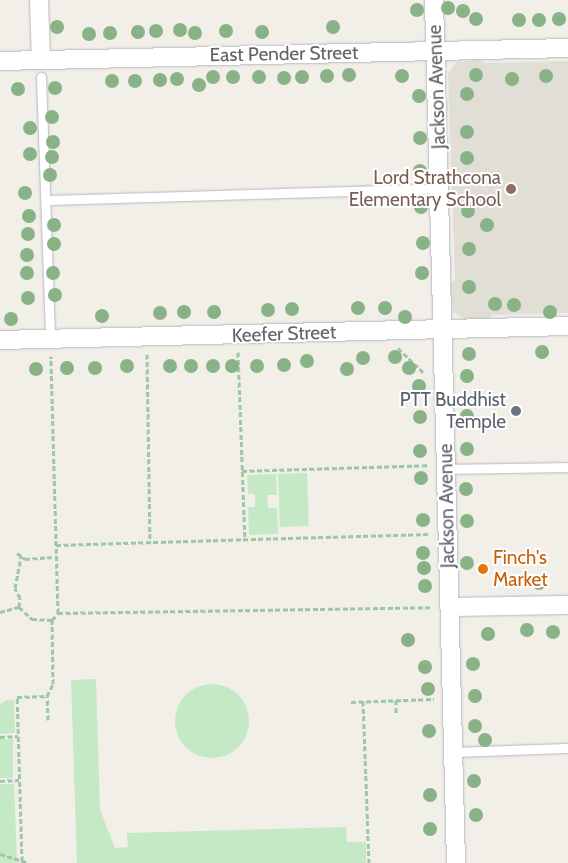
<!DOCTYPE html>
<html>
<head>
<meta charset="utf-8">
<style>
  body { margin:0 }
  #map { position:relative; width:568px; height:863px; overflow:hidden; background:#f1efe8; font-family:Cabin,sans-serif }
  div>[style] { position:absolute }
  .education>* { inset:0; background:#e1ded6 }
  .green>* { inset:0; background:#c5e8c5; transform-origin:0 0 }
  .round { border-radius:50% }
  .path>* { height:3px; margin-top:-1.5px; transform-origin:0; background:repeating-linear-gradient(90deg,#9cc7a9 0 5px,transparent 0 7.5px) }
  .roads { filter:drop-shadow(0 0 1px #b5b8bc) drop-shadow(0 0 1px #b5b8bc) }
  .service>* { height:9px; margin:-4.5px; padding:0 4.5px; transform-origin:4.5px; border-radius:4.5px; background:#fff }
  .minor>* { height:18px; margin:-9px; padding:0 9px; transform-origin:9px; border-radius:9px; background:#fff }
  .trees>* { width:14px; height:14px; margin:-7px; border-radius:50%; background:#89b387 }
  .dots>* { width:14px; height:14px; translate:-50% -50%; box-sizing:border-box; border:2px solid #fff; border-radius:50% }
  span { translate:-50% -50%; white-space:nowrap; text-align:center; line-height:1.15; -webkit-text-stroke:4px #fff; paint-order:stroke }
  .street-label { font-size:19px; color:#5f6368 }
  .education-label { font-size:19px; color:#785e54 }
  .right { translate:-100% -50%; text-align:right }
  .worship-label { font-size:19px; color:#5b616d }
  .food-label { font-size:19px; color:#c56008 }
  .left { translate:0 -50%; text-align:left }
</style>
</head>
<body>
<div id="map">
  <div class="education">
    <div style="clip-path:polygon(480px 60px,485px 63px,568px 61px,568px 313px,492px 315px,489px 319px,466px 320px,453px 312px,451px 282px,455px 280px,448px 74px,456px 62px)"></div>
  </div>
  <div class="green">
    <div style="left:307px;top:473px;width:53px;height:29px;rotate:88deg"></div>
    <div style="clip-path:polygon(276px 474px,277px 495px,267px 495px,268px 508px,277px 508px,278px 534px,249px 535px,248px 507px,255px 507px,255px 494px,248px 494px,247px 475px)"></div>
    <div style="clip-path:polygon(96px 679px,100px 810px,115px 848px,128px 847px,127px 833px,346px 827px,347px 842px,366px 842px,366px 863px,77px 863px,71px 680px)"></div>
    <div class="round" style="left:175px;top:684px;width:74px;height:74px"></div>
    <div style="clip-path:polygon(7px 700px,14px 700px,15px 733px,0 734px,0 704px)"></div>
    <div style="left:0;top:739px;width:13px;height:39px"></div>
    <div style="clip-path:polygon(0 784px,14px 784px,17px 862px,20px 863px,0 863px)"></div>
  </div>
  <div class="path">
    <div style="left:398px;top:348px;width:36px;rotate:44deg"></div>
    <div style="left:238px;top:352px;width:187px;rotate:87.9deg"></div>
    <div style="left:147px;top:354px;width:188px;rotate:89.1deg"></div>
    <div style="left:242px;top:471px;width:186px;rotate:-1.8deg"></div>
    <div style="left:56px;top:545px;width:374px;rotate:-1.7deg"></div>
    <div style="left:17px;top:553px;width:10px;rotate:37deg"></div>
    <div style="left:25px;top:559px;width:32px;rotate:-4deg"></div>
    <div style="left:19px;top:607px;width:9px;rotate:-84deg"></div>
    <div style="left:20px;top:598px;width:11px;rotate:-117deg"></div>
    <div style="left:15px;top:588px;width:33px;rotate:-79deg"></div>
    <div style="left:0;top:612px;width:20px;rotate:-15deg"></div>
    <div style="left:19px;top:607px;width:18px;rotate:43deg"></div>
    <div style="left:32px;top:619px;width:20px;rotate:3deg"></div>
    <div style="left:58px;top:613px;width:374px;rotate:-0.9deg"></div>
    <div style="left:396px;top:700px;width:13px;rotate:90deg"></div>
    <div style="left:363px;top:701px;width:162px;rotate:87.9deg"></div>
    <div style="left:351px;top:702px;width:83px;rotate:-2.1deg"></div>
    <div style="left:48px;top:720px;width:24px;rotate:-92deg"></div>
    <div style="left:47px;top:696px;width:13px;rotate:-63deg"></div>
    <div style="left:53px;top:684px;width:64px;rotate:-90.9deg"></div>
    <div style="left:52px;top:620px;width:9px;rotate:-49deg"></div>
    <div style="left:58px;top:613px;width:257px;rotate:-91.6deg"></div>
    <div style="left:0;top:737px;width:18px;rotate:-3deg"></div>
    <div style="left:0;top:781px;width:19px;rotate:-3deg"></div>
    <div style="left:0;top:854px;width:30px;rotate:17deg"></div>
    <div style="left:22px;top:861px;width:164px;rotate:-91.7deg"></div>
    <div style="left:17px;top:697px;width:30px;rotate:-2deg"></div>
  </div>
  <div class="roads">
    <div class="service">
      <div style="left:41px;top:77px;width:262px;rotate:88deg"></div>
      <div style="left:46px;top:200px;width:393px;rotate:-1.7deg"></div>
      <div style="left:447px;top:469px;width:121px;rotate:-0.9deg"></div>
      <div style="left:452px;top:752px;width:116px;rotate:-2deg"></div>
    </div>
    <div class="minor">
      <div style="left:39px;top:0;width:60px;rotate:88.1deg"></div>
      <div style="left:434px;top:0;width:863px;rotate:88.54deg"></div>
      <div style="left:0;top:61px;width:568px;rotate:-1.31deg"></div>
      <div style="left:0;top:340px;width:568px;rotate:-1.41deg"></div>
      <div style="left:450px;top:607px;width:118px;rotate:-1deg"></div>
    </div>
  </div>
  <div class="trees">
    <div style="left:448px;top:8px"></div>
    <div style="left:417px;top:10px"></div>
    <div style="left:463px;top:11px"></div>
    <div style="left:476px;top:19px"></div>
    <div style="left:559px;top:19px"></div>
    <div style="left:519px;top:20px"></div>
    <div style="left:539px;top:20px"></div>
    <div style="left:57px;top:27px"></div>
    <div style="left:333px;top:27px"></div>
    <div style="left:180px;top:30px"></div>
    <div style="left:156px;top:31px"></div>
    <div style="left:226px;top:31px"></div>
    <div style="left:138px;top:32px"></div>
    <div style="left:262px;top:32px"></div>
    <div style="left:110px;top:33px"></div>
    <div style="left:195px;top:33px"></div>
    <div style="left:89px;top:34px"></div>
    <div style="left:349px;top:75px"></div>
    <div style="left:476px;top:75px"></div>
    <div style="left:327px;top:76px"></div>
    <div style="left:402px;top:76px"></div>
    <div style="left:546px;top:76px"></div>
    <div style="left:213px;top:77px"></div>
    <div style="left:233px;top:77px"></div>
    <div style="left:259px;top:77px"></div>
    <div style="left:302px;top:77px"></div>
    <div style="left:284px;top:78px"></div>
    <div style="left:177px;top:79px"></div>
    <div style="left:512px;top:79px"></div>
    <div style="left:160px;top:80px"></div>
    <div style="left:112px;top:81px"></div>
    <div style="left:135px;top:81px"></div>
    <div style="left:199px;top:85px"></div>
    <div style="left:55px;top:88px"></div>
    <div style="left:18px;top:89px"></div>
    <div style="left:467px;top:94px"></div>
    <div style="left:419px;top:96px"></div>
    <div style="left:52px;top:117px"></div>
    <div style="left:30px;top:128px"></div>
    <div style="left:467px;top:132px"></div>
    <div style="left:420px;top:138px"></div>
    <div style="left:53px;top:142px"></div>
    <div style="left:30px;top:154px"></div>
    <div style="left:52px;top:157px"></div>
    <div style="left:467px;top:158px"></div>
    <div style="left:420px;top:171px"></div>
    <div style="left:50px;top:175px"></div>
    <div style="left:25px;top:193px"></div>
    <div style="left:421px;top:207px"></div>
    <div style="left:468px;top:211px"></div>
    <div style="left:29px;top:216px"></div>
    <div style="left:54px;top:225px"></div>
    <div style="left:487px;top:225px"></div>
    <div style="left:28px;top:234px"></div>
    <div style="left:423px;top:243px"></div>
    <div style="left:54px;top:244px"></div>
    <div style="left:469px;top:249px"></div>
    <div style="left:27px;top:255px"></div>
    <div style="left:27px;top:273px"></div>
    <div style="left:53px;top:273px"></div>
    <div style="left:422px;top:273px"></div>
    <div style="left:469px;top:287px"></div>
    <div style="left:55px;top:295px"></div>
    <div style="left:28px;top:298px"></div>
    <div style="left:495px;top:304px"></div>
    <div style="left:514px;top:305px"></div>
    <div style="left:358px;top:308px"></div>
    <div style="left:385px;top:308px"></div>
    <div style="left:292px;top:309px"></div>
    <div style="left:268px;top:310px"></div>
    <div style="left:184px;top:312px"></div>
    <div style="left:214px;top:312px"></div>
    <div style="left:550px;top:312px"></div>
    <div style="left:160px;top:313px"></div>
    <div style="left:102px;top:316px"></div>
    <div style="left:405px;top:317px"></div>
    <div style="left:11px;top:319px"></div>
    <div style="left:542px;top:352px"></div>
    <div style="left:469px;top:354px"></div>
    <div style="left:395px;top:357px"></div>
    <div style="left:363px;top:358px"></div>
    <div style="left:307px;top:361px"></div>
    <div style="left:284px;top:365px"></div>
    <div style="left:127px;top:366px"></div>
    <div style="left:170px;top:366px"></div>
    <div style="left:191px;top:366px"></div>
    <div style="left:213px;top:366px"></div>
    <div style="left:232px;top:366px"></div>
    <div style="left:257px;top:366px"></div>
    <div style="left:67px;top:368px"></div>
    <div style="left:95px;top:368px"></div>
    <div style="left:409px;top:368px"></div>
    <div style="left:36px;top:369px"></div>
    <div style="left:347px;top:369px"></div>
    <div style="left:467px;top:376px"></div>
    <div style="left:419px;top:386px"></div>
    <div style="left:467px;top:416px"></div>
    <div style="left:420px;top:417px"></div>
    <div style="left:467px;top:449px"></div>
    <div style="left:420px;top:451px"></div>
    <div style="left:421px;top:478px"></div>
    <div style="left:466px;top:489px"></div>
    <div style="left:423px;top:520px"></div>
    <div style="left:467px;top:521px"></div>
    <div style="left:423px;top:553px"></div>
    <div style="left:467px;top:563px"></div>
    <div style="left:424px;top:568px"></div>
    <div style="left:539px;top:583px"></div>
    <div style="left:425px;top:586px"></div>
    <div style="left:527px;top:630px"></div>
    <div style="left:553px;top:632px"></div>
    <div style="left:488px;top:634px"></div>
    <div style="left:408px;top:640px"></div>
    <div style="left:473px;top:664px"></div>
    <div style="left:425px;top:667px"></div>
    <div style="left:428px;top:689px"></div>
    <div style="left:475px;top:696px"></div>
    <div style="left:475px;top:726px"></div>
    <div style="left:429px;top:731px"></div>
    <div style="left:485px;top:740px"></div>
    <div style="left:474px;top:781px"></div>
    <div style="left:430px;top:795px"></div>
    <div style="left:476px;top:815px"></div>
    <div style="left:430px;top:829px"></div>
  </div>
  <div class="dots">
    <div style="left:511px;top:189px;background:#8d6e63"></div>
    <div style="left:516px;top:411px;background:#6b7280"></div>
    <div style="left:483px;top:569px;background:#e8710a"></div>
  </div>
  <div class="street-label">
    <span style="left:284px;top:54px;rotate:-1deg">East Pender Street</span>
    <span style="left:437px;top:87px;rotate:-92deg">Jackson Avenue</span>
    <span style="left:284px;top:334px;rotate:-2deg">Keefer Street</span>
    <span style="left:447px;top:506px;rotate:-91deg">Jackson Avenue</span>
  </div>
  <div class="education-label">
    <span class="right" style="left:501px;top:189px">Lord Strathcona<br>Elementary School</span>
  </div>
  <div class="worship-label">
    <span class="right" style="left:506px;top:411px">PTT Buddhist<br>Temple</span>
  </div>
  <div class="food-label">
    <span class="left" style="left:493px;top:569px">Finch's<br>Market</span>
  </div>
</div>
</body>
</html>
